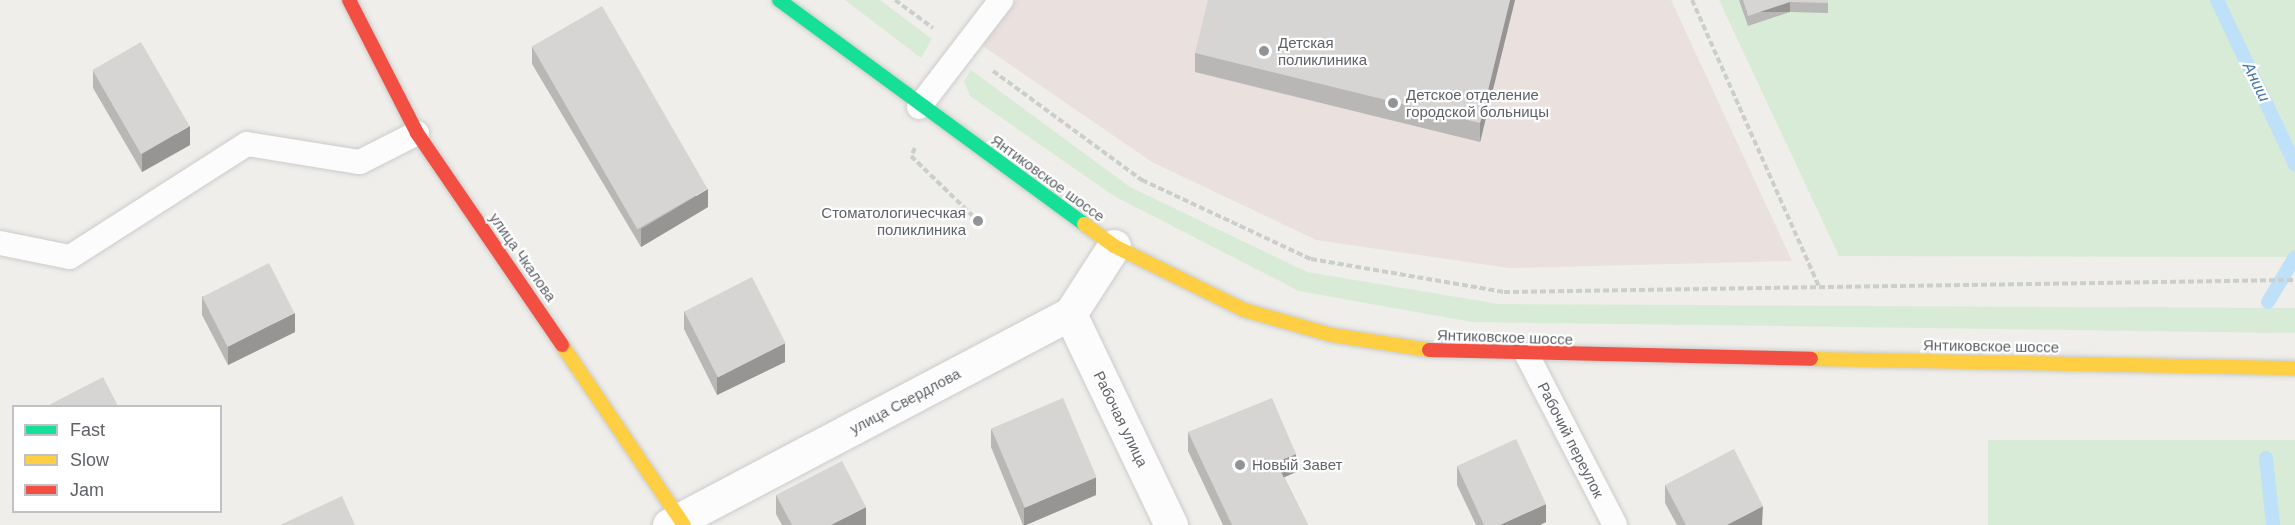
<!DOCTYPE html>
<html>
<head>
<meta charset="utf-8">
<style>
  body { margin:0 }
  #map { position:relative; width:2295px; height:525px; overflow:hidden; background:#efeeea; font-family:Helvetica,sans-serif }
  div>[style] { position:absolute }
  .medical>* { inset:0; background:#eae0de }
  .green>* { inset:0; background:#d8ebd6; transform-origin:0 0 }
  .stream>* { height:14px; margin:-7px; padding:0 7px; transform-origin:7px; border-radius:7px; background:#bfe0f9 }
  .path>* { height:4px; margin-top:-2px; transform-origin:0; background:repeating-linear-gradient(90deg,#cacfcc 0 6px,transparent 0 9px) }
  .roads { filter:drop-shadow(0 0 2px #cbcccc) drop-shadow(0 0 2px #cbcccc) }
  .lane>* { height:24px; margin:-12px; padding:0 12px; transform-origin:12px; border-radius:12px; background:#fdfcfc }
  .street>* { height:33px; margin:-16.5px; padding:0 16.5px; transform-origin:16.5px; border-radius:16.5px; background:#fdfcfc }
  .fast>* { height:14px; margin:-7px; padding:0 7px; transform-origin:7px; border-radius:7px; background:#16e098 }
  .slow>* { height:14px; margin:-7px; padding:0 7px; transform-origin:7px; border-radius:7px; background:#ffcf43 }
  .jam>* { height:14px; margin:-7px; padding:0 7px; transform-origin:7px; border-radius:7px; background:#f24e42 }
  .wall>* { inset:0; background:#b8b7b5 }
  .shaded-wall>* { inset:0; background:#969594; transform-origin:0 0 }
  .building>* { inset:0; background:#d6d5d3; transform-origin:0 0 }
  .dots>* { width:16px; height:16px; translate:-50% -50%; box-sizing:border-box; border:3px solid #fff; border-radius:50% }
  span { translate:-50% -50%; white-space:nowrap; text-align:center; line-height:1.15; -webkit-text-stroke:4.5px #fff; paint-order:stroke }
  .poi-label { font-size:15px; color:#5f6368 }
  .left { translate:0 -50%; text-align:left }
  .right { translate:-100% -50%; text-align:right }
  .street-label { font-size:15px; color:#5f6368 }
  .water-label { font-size:16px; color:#4174aa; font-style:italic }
  .legend { position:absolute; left:12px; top:405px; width:210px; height:108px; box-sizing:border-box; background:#fff; border:2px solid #bfc1c3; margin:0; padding:8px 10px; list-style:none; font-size:18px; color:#5f6368 }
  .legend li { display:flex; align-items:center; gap:12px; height:30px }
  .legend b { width:30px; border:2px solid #bfc1c3 }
</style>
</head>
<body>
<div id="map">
  <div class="medical">
    <div style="clip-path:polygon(1017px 0,1671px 0,1792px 261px,1509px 268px,1316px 240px,1152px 162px,980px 44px)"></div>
  </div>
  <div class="green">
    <div style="clip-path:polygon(845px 0,880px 0,932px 39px,921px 58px)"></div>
    <div style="clip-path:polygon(1719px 0,2295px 0,2295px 257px,1839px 256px)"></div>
    <div style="clip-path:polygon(971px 70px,1130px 187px,1307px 272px,1499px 304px,2295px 308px,2295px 333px,1472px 322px,1299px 291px,1114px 196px,970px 96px,964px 81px)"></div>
    <div style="left:2295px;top:440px;width:85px;height:307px;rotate:90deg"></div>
  </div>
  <div class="stream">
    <div style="left:2217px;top:0;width:182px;rotate:64.6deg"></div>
    <div style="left:2268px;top:302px;width:52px;rotate:-59deg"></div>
    <div style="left:2266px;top:458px;width:67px;rotate:84deg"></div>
  </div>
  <div class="path">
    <div style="left:895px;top:0;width:47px;rotate:36.4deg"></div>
    <div style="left:1692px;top:0;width:313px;rotate:66.1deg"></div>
    <div style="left:993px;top:71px;width:185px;rotate:36.2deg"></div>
    <div style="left:1142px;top:180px;width:187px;rotate:25.1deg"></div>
    <div style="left:1311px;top:259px;width:196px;rotate:9.7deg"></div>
    <div style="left:1504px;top:292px;width:791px;rotate:-0.87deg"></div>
    <div style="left:915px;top:148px;width:9px;rotate:117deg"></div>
    <div style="left:911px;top:156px;width:93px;rotate:44.1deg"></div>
  </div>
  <div class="roads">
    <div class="lane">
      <div style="left:919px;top:107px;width:135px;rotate:-52.5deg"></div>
      <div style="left:0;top:243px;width:71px;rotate:11.3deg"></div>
      <div style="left:70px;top:257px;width:210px;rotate:-32.6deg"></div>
      <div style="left:247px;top:144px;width:114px;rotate:9.1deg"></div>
      <div style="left:360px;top:162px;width:64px;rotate:-27deg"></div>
      <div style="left:1527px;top:355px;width:191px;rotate:62.6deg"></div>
    </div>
    <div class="street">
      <div style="left:1070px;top:314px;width:234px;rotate:64.4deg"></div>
      <div style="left:669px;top:525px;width:453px;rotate:-27.8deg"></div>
      <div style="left:1070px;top:314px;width:81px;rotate:-57.1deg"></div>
    </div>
    <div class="fast">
      <div style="left:779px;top:0;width:378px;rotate:36.3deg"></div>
    </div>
    <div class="slow">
      <div style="left:1084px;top:224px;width:37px;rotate:36deg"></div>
      <div style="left:1114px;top:246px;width:145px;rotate:26.2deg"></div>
      <div style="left:1244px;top:310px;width:91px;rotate:15.9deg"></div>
      <div style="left:1332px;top:335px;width:98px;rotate:8.8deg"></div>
      <div style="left:562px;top:345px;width:217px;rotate:55.9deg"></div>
      <div style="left:1811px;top:359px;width:484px;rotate:1.1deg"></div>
    </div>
    <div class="jam">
      <div style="left:349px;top:0;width:149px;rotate:62.9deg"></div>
      <div style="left:417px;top:133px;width:257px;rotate:55.6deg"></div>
      <div style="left:1429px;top:350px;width:382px;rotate:1.3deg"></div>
    </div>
  </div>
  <div class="wall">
    <div style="clip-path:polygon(1404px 0,1515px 0,1480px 142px,1195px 72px,1195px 53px)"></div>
    <div style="clip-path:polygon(1739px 0,1828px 0,1828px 13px,1790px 12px,1748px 26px)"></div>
    <div style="clip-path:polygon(532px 46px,708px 207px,641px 247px,532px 64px)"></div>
    <div style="clip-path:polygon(93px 70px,190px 145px,142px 172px,93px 88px)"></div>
    <div style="clip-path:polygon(202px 296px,295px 332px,228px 365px,202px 315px)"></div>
    <div style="clip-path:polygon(684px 311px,785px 362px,717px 395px,684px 329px)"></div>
    <div style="clip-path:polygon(991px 429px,1096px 495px,1026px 525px,1023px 525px,991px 447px)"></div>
    <div style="clip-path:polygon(1188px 432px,1296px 472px,1284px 477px,1308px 525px,1223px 525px,1188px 451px)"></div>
    <div style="clip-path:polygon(1457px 466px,1546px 522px,1540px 525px,1476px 525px,1457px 485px)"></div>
    <div style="clip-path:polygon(1665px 485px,1763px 525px,1677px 525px,1665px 503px)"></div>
    <div style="clip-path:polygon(776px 495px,866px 525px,782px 525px,776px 514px)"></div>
  </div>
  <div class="shaded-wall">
    <div style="clip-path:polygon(1510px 0,1515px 0,1480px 142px,1480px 123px)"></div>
    <div style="left:1790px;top:2px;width:10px;height:44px;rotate:90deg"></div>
    <div style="clip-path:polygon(190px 126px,190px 145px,142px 172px,142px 154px)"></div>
    <div style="clip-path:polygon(708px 189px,708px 207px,641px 247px,641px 229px)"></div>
    <div style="clip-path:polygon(295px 313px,295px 332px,228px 365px,228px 346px)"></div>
    <div style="clip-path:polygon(785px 343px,785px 362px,717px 395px,717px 377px)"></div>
    <div style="clip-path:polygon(1296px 454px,1296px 472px,1276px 481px,1276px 462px)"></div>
    <div style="clip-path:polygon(1096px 477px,1096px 495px,1026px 525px,1024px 525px,1024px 508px)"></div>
    <div style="clip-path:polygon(1546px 504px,1546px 522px,1540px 525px,1500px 525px)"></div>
    <div style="clip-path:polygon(1763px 506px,1762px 525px,1727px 525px)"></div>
    <div style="clip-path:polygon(866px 507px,866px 525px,831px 525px)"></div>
  </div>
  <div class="building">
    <div style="clip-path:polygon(1208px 0,1510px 0,1480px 123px,1195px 53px)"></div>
    <div style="clip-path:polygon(1743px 0,1828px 0,1828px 3px,1790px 2px,1748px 16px)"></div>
    <div style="left:602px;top:6px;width:211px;height:81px;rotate:60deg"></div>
    <div style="left:141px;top:42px;width:97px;height:56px;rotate:60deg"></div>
    <div style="left:269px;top:263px;width:56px;height:75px;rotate:63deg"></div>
    <div style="left:752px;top:277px;width:74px;height:76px;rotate:63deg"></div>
    <div style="clip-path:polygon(103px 377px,118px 406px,47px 406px)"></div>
    <div style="left:1063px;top:398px;width:86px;height:78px;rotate:67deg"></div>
    <div style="clip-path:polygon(1272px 398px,1296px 454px,1276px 462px,1308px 525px,1232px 525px,1188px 432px)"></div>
    <div style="clip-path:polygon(1516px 439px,1546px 504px,1500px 525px,1484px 525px,1457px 466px)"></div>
    <div style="clip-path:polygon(1734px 449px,1763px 506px,1727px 525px,1686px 525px,1665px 485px)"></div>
    <div style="clip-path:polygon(842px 461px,866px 507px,831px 525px,792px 525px,776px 495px)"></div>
    <div style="clip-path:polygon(342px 496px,355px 525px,280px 525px)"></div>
  </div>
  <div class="dots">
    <div style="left:1264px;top:51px;background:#919496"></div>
    <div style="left:1393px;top:103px;background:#919496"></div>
    <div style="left:978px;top:221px;background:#919496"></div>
    <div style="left:1240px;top:465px;background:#919496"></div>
  </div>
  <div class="poi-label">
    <span class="left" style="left:1278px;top:51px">Детская<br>поликлиника</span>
    <span class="left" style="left:1406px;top:103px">Детское отделение<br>городской больницы</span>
    <span class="right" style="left:966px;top:221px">Стоматологичесчкая<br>поликлиника</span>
    <span class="left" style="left:1252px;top:465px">Новый Завет</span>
  </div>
  <div class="street-label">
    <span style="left:1048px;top:178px;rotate:36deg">Янтиковское шоссе</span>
    <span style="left:523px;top:257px;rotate:55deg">улица Чкалова</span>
    <span style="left:1505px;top:337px;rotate:2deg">Янтиковское шоссе</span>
    <span style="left:1991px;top:346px;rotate:1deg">Янтиковское шоссе</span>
    <span style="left:905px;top:401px;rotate:-28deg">улица Свердлова</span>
    <span style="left:1121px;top:419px;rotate:64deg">Рабочая улица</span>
    <span style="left:1571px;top:440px;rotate:63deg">Рабочий переулок</span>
  </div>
  <div class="water-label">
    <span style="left:2256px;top:82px;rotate:64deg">Аниш</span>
  </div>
  <ul class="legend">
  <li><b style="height:8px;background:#16e098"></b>Fast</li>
  <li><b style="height:8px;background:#ffcf43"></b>Slow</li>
  <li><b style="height:8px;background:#f24e42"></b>Jam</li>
  </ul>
</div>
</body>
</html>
